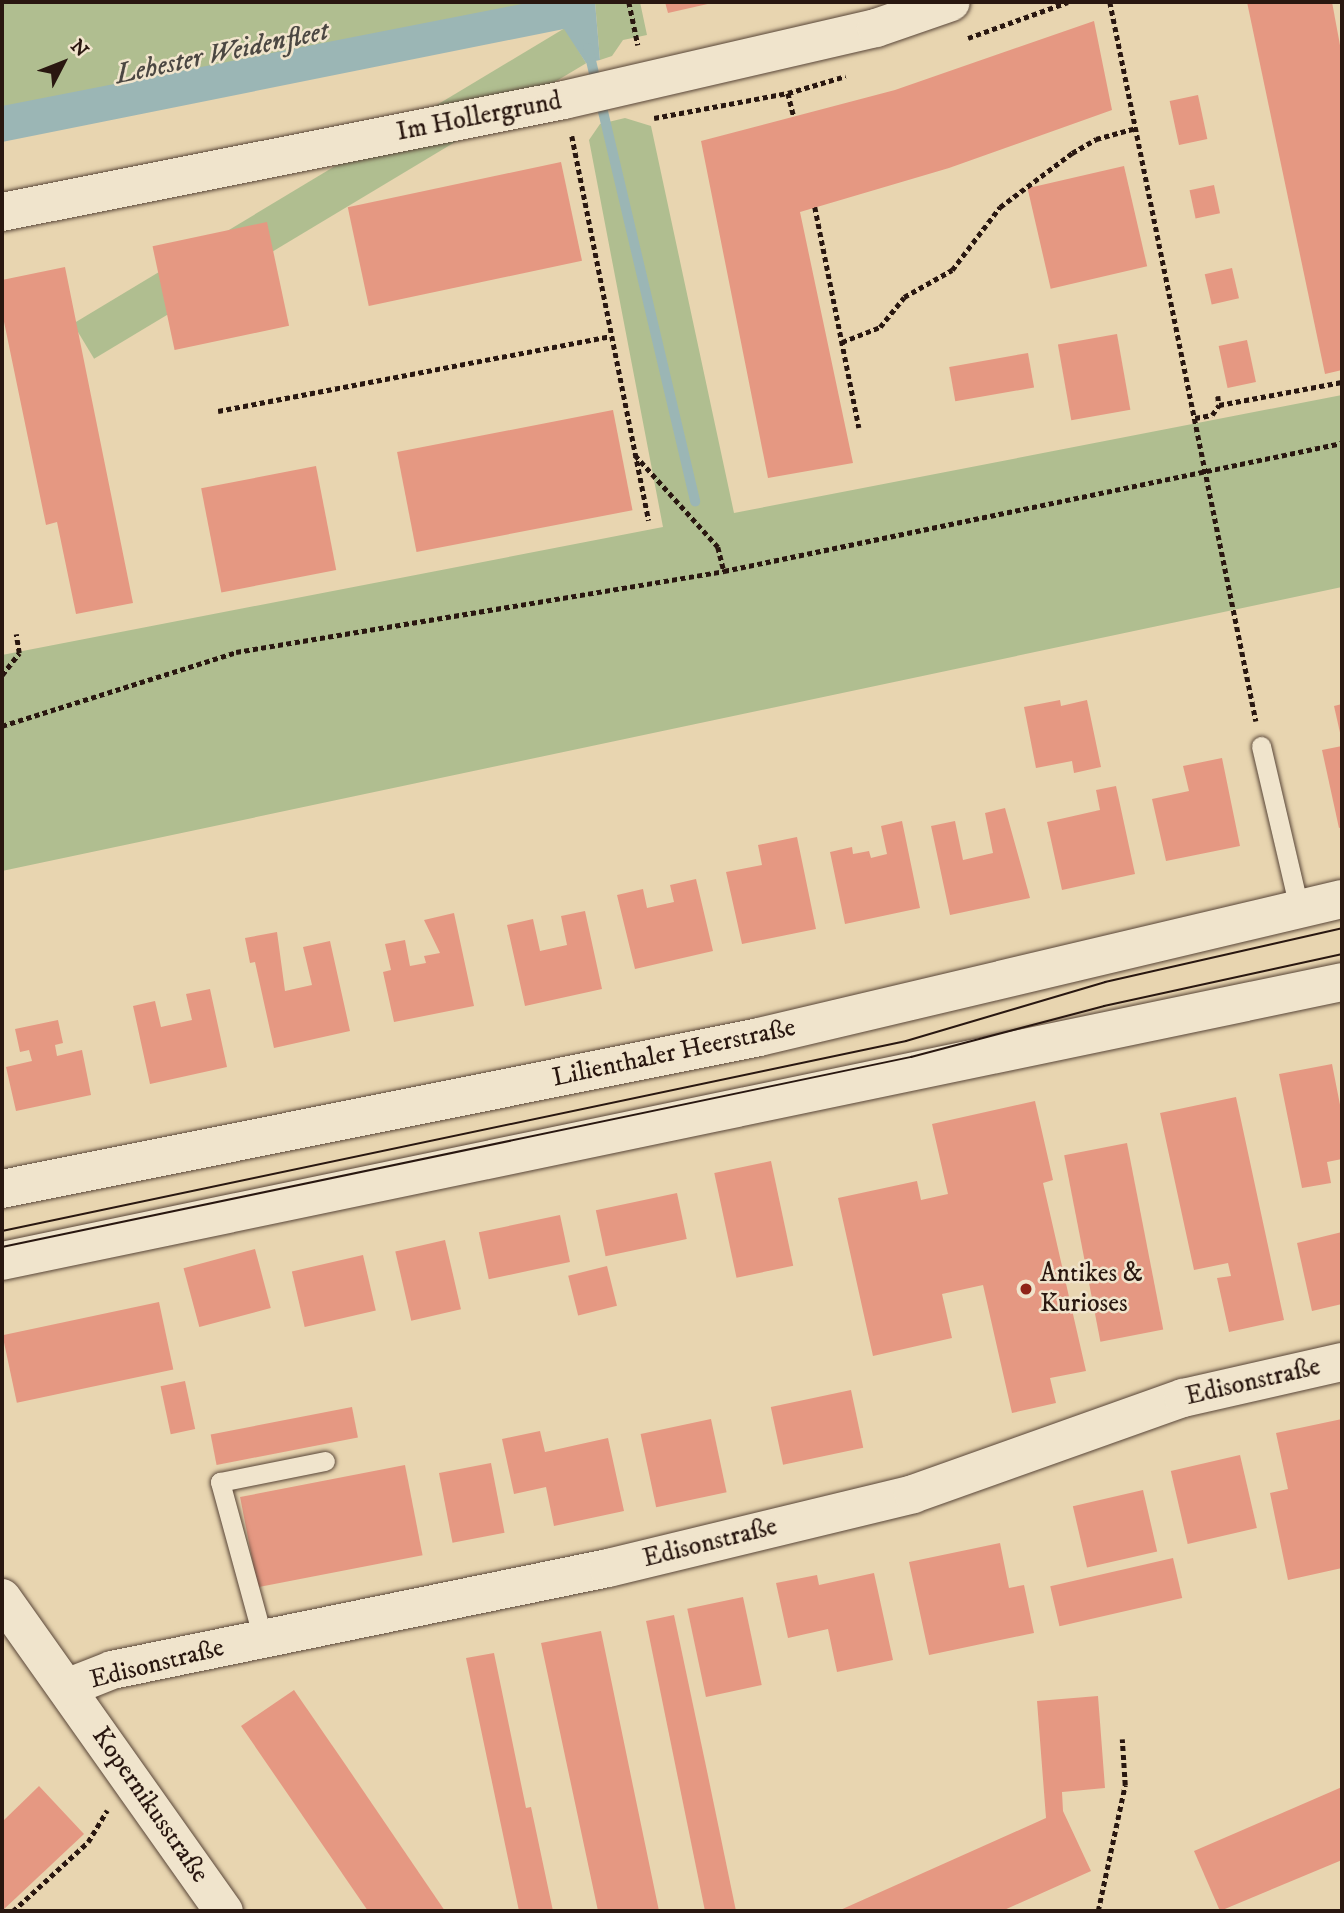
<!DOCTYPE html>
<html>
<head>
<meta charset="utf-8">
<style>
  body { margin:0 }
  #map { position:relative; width:1344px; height:1913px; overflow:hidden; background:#e8d5b0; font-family:"IM FELL DW Pica",serif }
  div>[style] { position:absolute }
  .green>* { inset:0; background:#b0be90; transform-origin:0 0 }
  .water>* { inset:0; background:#9bb6b5 }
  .stream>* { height:10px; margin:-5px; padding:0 5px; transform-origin:5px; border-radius:5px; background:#9bb6b5 }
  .building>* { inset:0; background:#e59882; transform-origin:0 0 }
  .path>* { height:4.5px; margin-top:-2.25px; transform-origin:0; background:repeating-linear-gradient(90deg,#291710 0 5px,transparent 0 8.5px) }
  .roads { filter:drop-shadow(0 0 2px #594638) drop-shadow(0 0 2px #594638) }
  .lane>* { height:19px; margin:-9.5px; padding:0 9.5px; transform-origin:9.5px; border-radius:9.5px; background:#f0e4cc }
  .street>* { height:38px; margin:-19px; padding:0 19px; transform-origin:19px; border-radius:19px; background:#f0e4cc }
  .secondary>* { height:38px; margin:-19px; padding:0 19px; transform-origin:19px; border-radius:19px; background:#f0e4cc }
  .tram>* { height:2px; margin:-1px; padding:0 1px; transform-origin:1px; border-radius:1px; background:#291710 }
  .dots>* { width:19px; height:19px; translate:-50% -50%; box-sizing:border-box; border:4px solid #f0e4cc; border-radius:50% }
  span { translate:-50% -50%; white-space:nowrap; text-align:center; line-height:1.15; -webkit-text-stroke:5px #f0e4cc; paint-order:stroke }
  .street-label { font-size:26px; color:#291710 }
  .poi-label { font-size:26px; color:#291710 }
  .left { translate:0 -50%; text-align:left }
  .water-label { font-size:28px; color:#4b4742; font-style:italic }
  .frame { position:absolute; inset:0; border:4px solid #291710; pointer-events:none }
  .north { position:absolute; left:28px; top:28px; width:70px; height:70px; -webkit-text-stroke:5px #f0e4cc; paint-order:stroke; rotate:48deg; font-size:19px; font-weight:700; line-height:28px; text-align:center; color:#291710 }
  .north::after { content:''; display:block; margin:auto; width:24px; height:32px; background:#291710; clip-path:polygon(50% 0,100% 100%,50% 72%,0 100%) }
</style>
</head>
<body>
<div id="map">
  <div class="green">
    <div style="clip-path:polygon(2px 2px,567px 2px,2px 126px)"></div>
    <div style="clip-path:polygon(595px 2px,640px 2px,647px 35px,623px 40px,612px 56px,600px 60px)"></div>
    <div style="left:565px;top:28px;width:41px;height:574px;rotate:59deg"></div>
    <div style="clip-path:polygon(625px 118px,651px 126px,734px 513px,1342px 395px,1342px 587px,2px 871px,2px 655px,663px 527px,589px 140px,600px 124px)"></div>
  </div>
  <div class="water">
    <div style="clip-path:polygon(532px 2px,595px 2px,600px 60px,586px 63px,564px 29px,2px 142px,2px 106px)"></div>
  </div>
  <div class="stream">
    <div style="left:588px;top:48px;width:466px;rotate:76.7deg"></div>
  </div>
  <div class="building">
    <div style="clip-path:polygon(665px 2px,712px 2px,712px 3px,668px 13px)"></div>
    <div style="clip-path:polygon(1247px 2px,1332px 2px,1342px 56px,1342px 370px,1325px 374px)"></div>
    <div style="clip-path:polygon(1094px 21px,1112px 110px,949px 168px,800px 212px,853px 463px,768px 478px,701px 141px,895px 90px)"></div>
    <div style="left:1198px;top:95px;width:45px;height:29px;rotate:78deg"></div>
    <div style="left:561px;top:162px;width:101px;height:218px;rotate:78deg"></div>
    <div style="left:1124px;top:166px;width:103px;height:99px;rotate:77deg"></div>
    <div style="left:1214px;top:185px;width:29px;height:25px;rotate:78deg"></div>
    <div style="left:267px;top:222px;width:106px;height:117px;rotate:78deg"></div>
    <div style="clip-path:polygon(65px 267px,133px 603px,76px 614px,57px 522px,46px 525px,2px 312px,2px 280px)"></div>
    <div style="left:1232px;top:268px;width:31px;height:28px;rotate:77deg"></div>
    <div style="left:1117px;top:334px;width:77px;height:60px;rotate:80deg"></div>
    <div style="left:1247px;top:340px;width:43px;height:29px;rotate:78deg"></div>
    <div style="left:1028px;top:353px;width:35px;height:80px;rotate:80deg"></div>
    <div style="left:613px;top:410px;width:102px;height:220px;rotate:79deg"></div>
    <div style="left:316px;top:466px;width:106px;height:117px;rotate:79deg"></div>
    <div style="clip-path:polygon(1060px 700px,1061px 706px,1087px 700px,1101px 767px,1074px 773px,1072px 761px,1036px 768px,1024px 707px)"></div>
    <div style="clip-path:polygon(1342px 704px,1342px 737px,1341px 737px,1334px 706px)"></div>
    <div style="clip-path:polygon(1342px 746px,1342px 827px,1339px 828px,1322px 750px)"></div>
    <div style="clip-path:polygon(1222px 758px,1240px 846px,1166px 861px,1152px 799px,1189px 791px,1183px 766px)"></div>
    <div style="clip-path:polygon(1116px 786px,1135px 874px,1062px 890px,1047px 822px,1100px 810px,1096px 790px)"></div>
    <div style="clip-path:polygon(1005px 808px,1030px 898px,950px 915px,931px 826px,955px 821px,963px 860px,993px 853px,985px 813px)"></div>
    <div style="clip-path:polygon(902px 821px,920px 908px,845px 924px,830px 852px,852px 847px,853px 854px,869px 851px,871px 858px,887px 854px,881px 826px)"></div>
    <div style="clip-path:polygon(797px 837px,816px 929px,742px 944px,726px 872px,762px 865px,758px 845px)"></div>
    <div style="clip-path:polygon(696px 879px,713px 951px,635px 969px,617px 895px,643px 889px,647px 908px,674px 902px,670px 885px)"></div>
    <div style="clip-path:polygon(585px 911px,602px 989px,525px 1006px,507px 925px,533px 919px,540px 951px,567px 945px,561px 916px)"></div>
    <div style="clip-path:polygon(454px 913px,474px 1006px,394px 1022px,383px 972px,391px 970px,385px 944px,405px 940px,410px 966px,426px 963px,424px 956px,440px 953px,424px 920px)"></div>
    <div style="clip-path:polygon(277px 932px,285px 991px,312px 985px,303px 947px,330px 941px,350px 1031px,274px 1048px,255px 962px,250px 963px,245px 938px)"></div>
    <div style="clip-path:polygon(210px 989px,227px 1067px,150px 1084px,133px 1006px,155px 1001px,161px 1027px,192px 1020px,186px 994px)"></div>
    <div style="clip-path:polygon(58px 1020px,63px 1043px,55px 1045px,57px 1056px,82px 1050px,91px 1095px,16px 1111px,6px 1067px,32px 1061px,29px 1050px,20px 1052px,15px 1029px)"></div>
    <div style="clip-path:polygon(1332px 1064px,1342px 1115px,1342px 1159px,1327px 1162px,1331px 1183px,1302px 1188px,1279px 1074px)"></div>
    <div style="clip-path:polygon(1236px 1097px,1284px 1320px,1229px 1332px,1217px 1278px,1231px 1276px,1228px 1263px,1194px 1270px,1160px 1113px)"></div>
    <div style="clip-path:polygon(1035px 1101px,1053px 1180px,1043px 1183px,1086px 1371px,1050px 1378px,1056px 1403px,1012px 1413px,983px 1285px,942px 1294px,952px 1338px,873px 1356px,838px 1198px,917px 1181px,921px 1200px,948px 1194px,932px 1124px)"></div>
    <div style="left:1127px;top:1143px;width:190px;height:64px;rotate:79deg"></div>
    <div style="left:771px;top:1161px;width:107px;height:58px;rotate:78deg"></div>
    <div style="left:677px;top:1193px;width:47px;height:83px;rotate:78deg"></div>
    <div style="left:560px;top:1215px;width:48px;height:83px;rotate:78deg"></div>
    <div style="clip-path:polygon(1342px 1232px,1342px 1304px,1312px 1311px,1297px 1243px)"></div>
    <div style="left:445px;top:1240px;width:71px;height:51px;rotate:77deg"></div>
    <div style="left:255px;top:1249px;width:61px;height:74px;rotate:75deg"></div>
    <div style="left:363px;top:1255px;width:57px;height:73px;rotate:77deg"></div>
    <div style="left:607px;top:1266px;width:41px;height:40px;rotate:76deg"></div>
    <div style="left:159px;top:1302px;width:69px;height:160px;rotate:78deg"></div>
    <div style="left:185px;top:1381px;width:49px;height:25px;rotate:78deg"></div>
    <div style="left:851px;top:1390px;width:59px;height:82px;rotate:78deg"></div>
    <div style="left:352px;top:1407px;width:31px;height:144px;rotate:79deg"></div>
    <div style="left:711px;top:1419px;width:75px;height:72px;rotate:78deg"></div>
    <div style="clip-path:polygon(1342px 1419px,1342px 1568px,1288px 1580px,1270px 1493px,1288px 1489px,1276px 1433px)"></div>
    <div style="clip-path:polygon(540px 1431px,545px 1452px,608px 1438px,624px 1511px,554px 1526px,546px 1487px,514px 1494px,502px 1439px)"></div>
    <div style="left:1240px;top:1455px;width:75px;height:71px;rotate:77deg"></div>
    <div style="left:491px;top:1463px;width:71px;height:53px;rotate:79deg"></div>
    <div style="left:405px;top:1465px;width:92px;height:168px;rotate:79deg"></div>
    <div style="left:1143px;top:1490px;width:63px;height:72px;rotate:77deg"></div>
    <div style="clip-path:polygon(1000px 1543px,1009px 1588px,1024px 1585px,1034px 1633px,929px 1655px,909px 1562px)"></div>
    <div style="left:1173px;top:1558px;width:41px;height:126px;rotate:77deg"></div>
    <div style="clip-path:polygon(874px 1573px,893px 1660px,837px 1672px,828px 1629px,788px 1638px,776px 1583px,817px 1575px,819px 1585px)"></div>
    <div style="left:743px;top:1597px;width:90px;height:57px;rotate:78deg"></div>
    <div style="clip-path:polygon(674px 1615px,707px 1771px,736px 1911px,705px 1911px,646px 1621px)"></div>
    <div style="clip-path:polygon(601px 1631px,633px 1786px,659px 1911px,598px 1911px,541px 1643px)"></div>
    <div style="clip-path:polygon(494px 1653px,526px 1808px,531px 1807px,553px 1911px,519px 1911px,466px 1658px)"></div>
    <div style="clip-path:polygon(294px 1690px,345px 1764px,445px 1911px,368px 1911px,241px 1726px)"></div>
    <div style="clip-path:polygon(1098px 1696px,1105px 1788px,1062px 1792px,1063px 1811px,1091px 1871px,1002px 1911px,838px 1911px,1046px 1818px,1037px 1701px)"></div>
    <div style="clip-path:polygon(39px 1786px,84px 1834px,2px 1911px,2px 1822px)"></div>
    <div style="clip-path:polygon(1342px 1787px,1342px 1860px,1220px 1911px,1194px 1851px)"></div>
  </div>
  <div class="path">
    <div style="left:629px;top:2px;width:44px;rotate:78.2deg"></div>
    <div style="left:1110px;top:2px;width:734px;rotate:78.52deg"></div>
    <div style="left:968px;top:38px;width:106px;rotate:-19.8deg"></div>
    <div style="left:788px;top:93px;width:25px;rotate:76deg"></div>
    <div style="left:654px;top:118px;width:136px;rotate:-10.6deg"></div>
    <div style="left:788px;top:93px;width:60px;rotate:-16.3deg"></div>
    <div style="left:572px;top:136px;width:392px;rotate:78.7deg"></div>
    <div style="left:815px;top:207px;width:225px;rotate:78.7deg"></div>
    <div style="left:842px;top:342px;width:41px;rotate:-21.5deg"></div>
    <div style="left:880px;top:327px;width:38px;rotate:-51deg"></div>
    <div style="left:904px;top:297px;width:55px;rotate:-29.4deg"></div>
    <div style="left:952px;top:270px;width:79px;rotate:-52.7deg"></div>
    <div style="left:1000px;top:207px;width:90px;rotate:-36.9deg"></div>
    <div style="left:1072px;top:153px;width:28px;rotate:-30deg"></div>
    <div style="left:1096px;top:139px;width:41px;rotate:-15.4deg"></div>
    <div style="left:1218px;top:396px;width:9px;rotate:84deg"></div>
    <div style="left:1219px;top:405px;width:125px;rotate:-10.6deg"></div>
    <div style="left:218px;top:411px;width:399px;rotate:-10.8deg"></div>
    <div style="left:1195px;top:418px;width:17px;rotate:-10deg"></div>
    <div style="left:1212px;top:415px;width:12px;rotate:-55deg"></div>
    <div style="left:635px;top:455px;width:124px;rotate:47.9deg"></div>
    <div style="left:718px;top:547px;width:25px;rotate:76deg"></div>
    <div style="left:2px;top:675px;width:28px;rotate:-52deg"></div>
    <div style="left:19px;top:653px;width:19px;rotate:-99deg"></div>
    <div style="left:2px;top:726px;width:245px;rotate:-17.5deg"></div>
    <div style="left:236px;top:652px;width:495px;rotate:-9.4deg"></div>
    <div style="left:724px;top:571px;width:631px;rotate:-11.7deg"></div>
    <div style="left:13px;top:1911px;width:102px;rotate:-42.6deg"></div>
    <div style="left:88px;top:1842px;width:37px;rotate:-59deg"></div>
    <div style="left:1098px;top:1911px;width:129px;rotate:-77.9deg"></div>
    <div style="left:1125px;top:1785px;width:46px;rotate:-93.7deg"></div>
  </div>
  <div class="roads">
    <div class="lane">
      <div style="left:1261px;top:746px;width:166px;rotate:76.8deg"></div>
      <div style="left:263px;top:1639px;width:163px;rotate:-105.3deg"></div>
      <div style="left:220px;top:1482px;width:107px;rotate:-11.3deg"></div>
    </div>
    <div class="street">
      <div style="left:2px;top:212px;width:573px;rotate:-11.27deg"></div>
      <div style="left:564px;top:100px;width:320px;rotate:-13deg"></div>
      <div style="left:876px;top:28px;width:79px;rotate:-19.1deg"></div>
      <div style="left:2px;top:1598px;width:384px;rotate:54.7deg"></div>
      <div style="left:69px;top:1687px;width:46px;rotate:-21.6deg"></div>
      <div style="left:112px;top:1670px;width:506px;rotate:-11.62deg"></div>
      <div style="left:608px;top:1568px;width:314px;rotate:-13.6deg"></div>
      <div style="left:913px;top:1494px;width:287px;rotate:-19.6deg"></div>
      <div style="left:1183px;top:1398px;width:163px;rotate:-12.8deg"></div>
    </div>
    <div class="secondary">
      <div style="left:2px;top:1189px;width:772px;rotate:-11.35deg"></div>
      <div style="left:759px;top:1037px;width:599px;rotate:-13.32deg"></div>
      <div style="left:2px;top:1261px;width:1369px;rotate:-11.76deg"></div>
    </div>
  </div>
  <div class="tram">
    <div style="left:2px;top:1231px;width:924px;rotate:-11.87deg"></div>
    <div style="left:906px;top:1041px;width:208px;rotate:-16.5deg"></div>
    <div style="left:1105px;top:982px;width:243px;rotate:-12.8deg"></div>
    <div style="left:2px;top:1247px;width:929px;rotate:-11.81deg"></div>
    <div style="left:911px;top:1057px;width:200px;rotate:-14.8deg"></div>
    <div style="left:1104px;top:1006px;width:244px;rotate:-12.3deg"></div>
  </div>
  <div class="dots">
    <div style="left:1026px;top:1289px;background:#8f2418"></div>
  </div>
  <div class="street-label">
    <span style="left:479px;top:117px;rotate:-11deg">Im Hollergrund</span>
    <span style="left:674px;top:1053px;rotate:-12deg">Lilienthaler Heerstraße</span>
    <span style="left:1253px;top:1382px;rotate:-13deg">Edisonstraße</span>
    <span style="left:710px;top:1543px;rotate:-14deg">Edisonstraße</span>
    <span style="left:157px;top:1664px;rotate:-14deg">Edisonstraße</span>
    <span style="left:150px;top:1805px;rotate:55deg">Kopernikusstraße</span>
  </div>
  <div class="poi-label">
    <span class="left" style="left:1040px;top:1289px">Antikes &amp;<br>Kurioses</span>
  </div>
  <div class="water-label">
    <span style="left:222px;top:53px;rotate:-12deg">Lehester Weidenfleet</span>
  </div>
  <div class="frame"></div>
  <div class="north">N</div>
</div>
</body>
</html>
